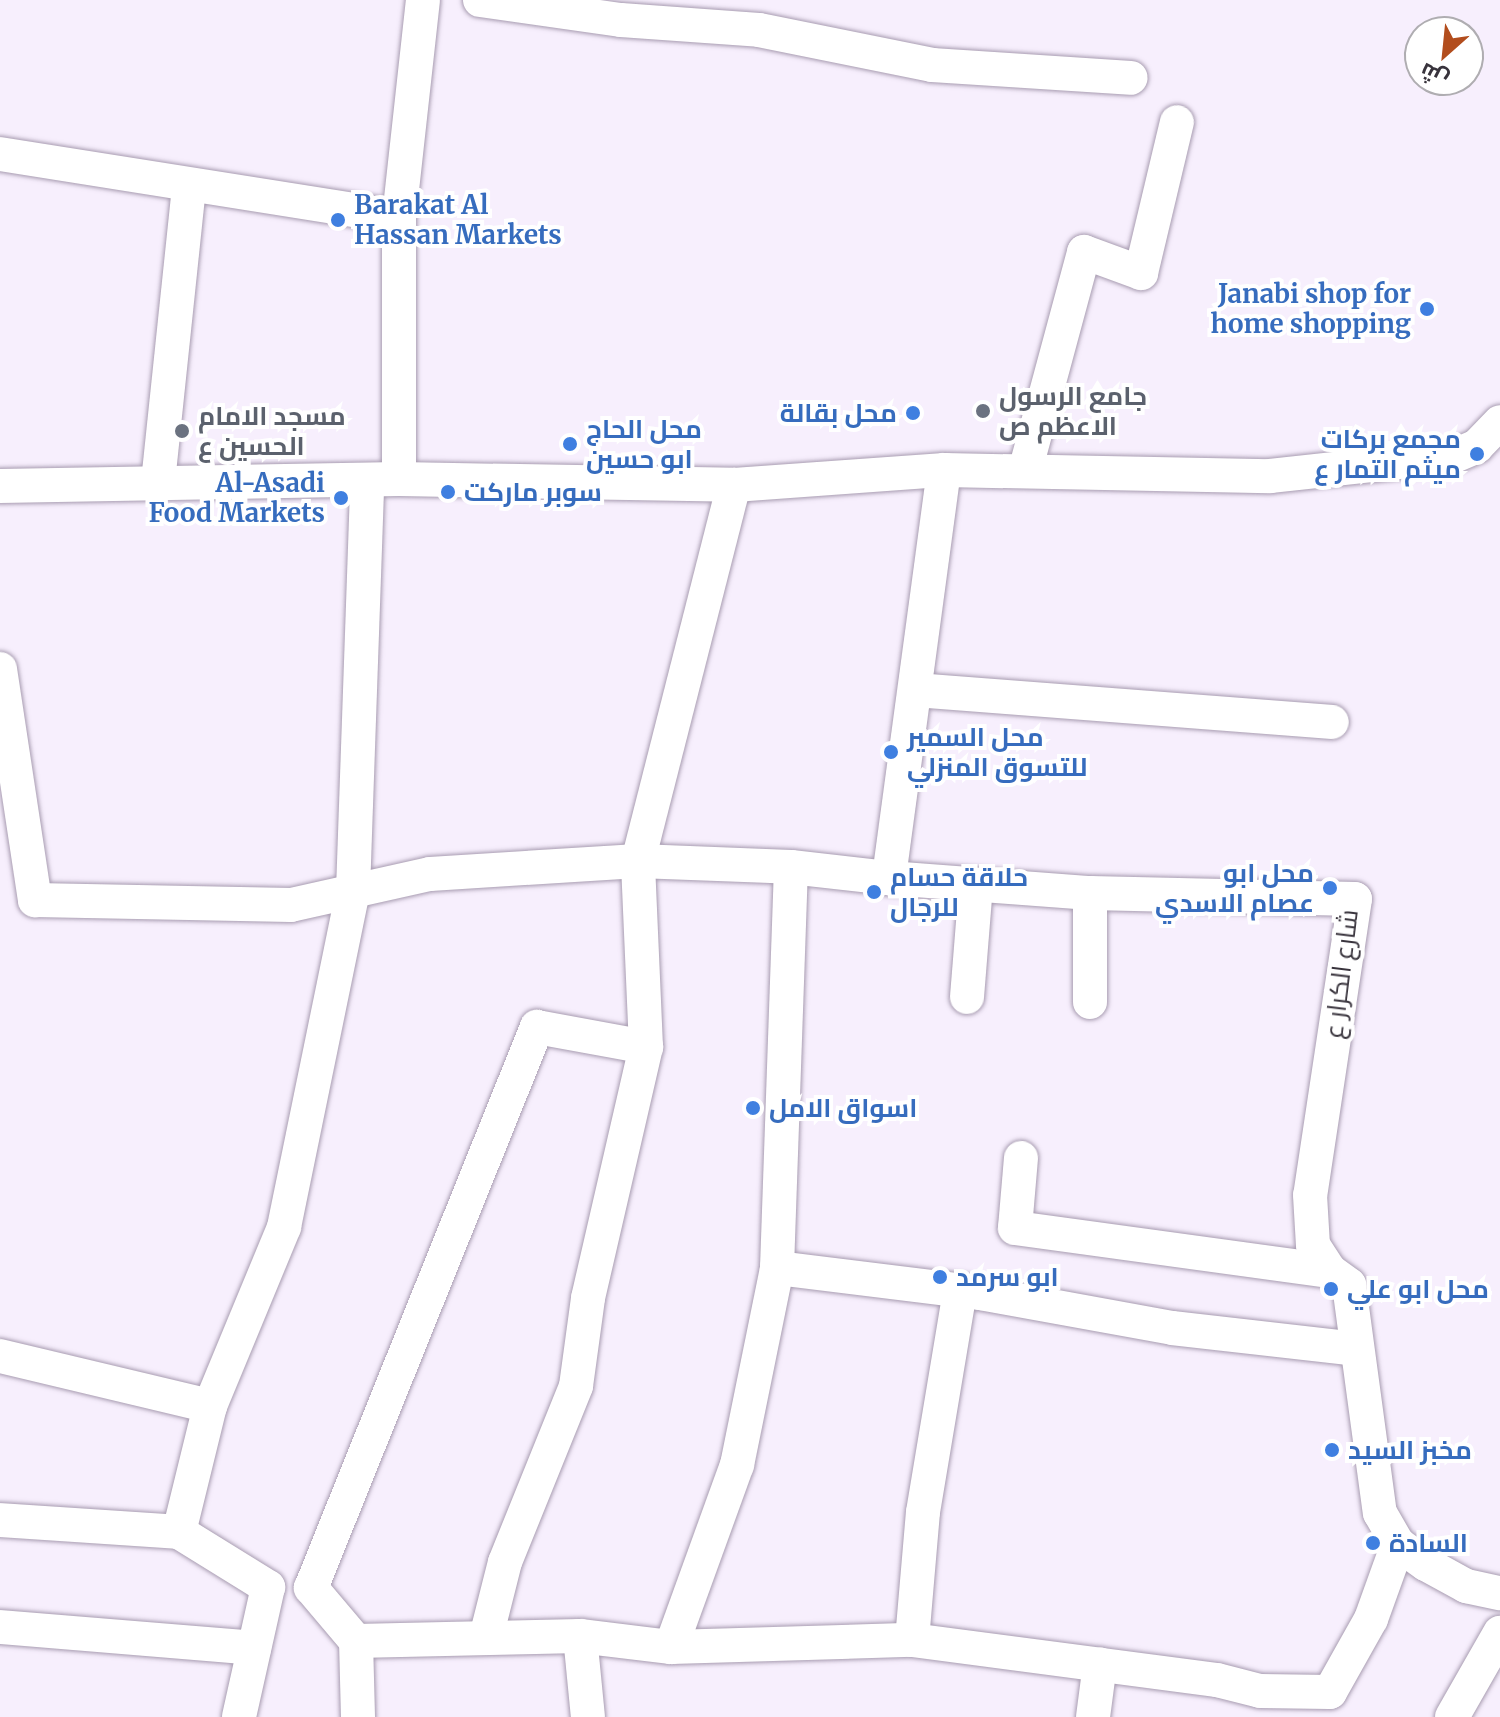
<!DOCTYPE html>
<html>
<head>
<meta charset="utf-8">
<style>
  body { margin:0 }
  #map { position:relative; width:1500px; height:1717px; overflow:hidden; background:#f7effd; font-family:Merriweather,Cairo,serif }
  div>[style] { position:absolute }
  .roads { filter:drop-shadow(0 0 2px #a89cb1) drop-shadow(0 0 2px #a89cb1) }
  .street>* { height:34px; margin:-17px; padding:0 17px; transform-origin:17px; border-radius:17px; background:#fff }
  .dots>* { width:22px; height:22px; translate:-50% -50%; box-sizing:border-box; border:4px solid #fff; border-radius:50% }
  span { translate:-50% -50%; white-space:nowrap; text-align:center; line-height:1.15; -webkit-text-stroke:8px #fff; paint-order:stroke }
  .shop-label { font-size:26px; color:#366cbe; font-weight:700 }
  .left { translate:0 -50%; text-align:left }
  .right { translate:-100% -50%; text-align:right }
  .worship-label { font-size:26px; color:#5b616d; font-weight:700 }
  .street-label { font-size:26px; color:#38333c }
  .north { position:absolute; left:1404px; top:16px; width:80px; height:80px; box-sizing:border-box; background:#fff; border:2px solid #afadb1; border-radius:50%; rotate:207deg; font-size:22px; font-weight:700; line-height:32px; text-align:center; color:#38333c }
  .north::after { content:''; display:block; margin:auto; width:28px; height:36px; background:#b24d1d; clip-path:polygon(50% 0,100% 100%,50% 72%,0 100%) }
</style>
</head>
<body>
<div id="map">
  <div class="roads">
    <div class="street">
      <div style="left:480px;top:0;width:142px;rotate:8.1deg"></div>
      <div style="left:621px;top:20px;width:138px;rotate:4.1deg"></div>
      <div style="left:759px;top:30px;width:177px;rotate:11.4deg"></div>
      <div style="left:932px;top:65px;width:199px;rotate:3.7deg"></div>
      <div style="left:0;top:154px;width:404px;rotate:9deg"></div>
      <div style="left:944px;top:470px;width:412px;rotate:97.7deg"></div>
      <div style="left:889px;top:878px;width:202px;rotate:4.3deg"></div>
      <div style="left:1090px;top:893px;width:265px;rotate:1.3deg"></div>
      <div style="left:1355px;top:899px;width:299px;rotate:98.6deg"></div>
      <div style="left:1310px;top:1195px;width:50px;rotate:86.6deg"></div>
      <div style="left:1313px;top:1245px;width:31px;rotate:57deg"></div>
      <div style="left:1330px;top:1271px;width:24px;rotate:36deg"></div>
      <div style="left:1349px;top:1285px;width:230px;rotate:82.3deg"></div>
      <div style="left:1380px;top:1513px;width:36px;rotate:60deg"></div>
      <div style="left:1398px;top:1544px;width:34px;rotate:36deg"></div>
      <div style="left:1426px;top:1564px;width:46px;rotate:28.8deg"></div>
      <div style="left:1466px;top:1586px;width:35px;rotate:12deg"></div>
      <div style="left:1025px;top:471px;width:227px;rotate:-74.9deg"></div>
      <div style="left:1084px;top:252px;width:61px;rotate:20.2deg"></div>
      <div style="left:1141px;top:273px;width:155px;rotate:-76.6deg"></div>
      <div style="left:399px;top:479px;width:262px;rotate:-90deg"></div>
      <div style="left:399px;top:217px;width:218px;rotate:-83.7deg"></div>
      <div style="left:158px;top:482px;width:297px;rotate:-84deg"></div>
      <div style="left:0;top:486px;width:399px;rotate:-1deg"></div>
      <div style="left:399px;top:479px;width:335px;rotate:1deg"></div>
      <div style="left:734px;top:485px;width:211px;rotate:-4.1deg"></div>
      <div style="left:944px;top:470px;width:326px;rotate:1.1deg"></div>
      <div style="left:1270px;top:476px;width:185px;rotate:-6.2deg"></div>
      <div style="left:1454px;top:456px;width:25px;rotate:-23deg"></div>
      <div style="left:1477px;top:446px;width:33px;rotate:-46deg"></div>
      <div style="left:0;top:669px;width:234px;rotate:81.4deg"></div>
      <div style="left:35px;top:900px;width:256px;rotate:1.1deg"></div>
      <div style="left:291px;top:905px;width:142px;rotate:-12.6deg"></div>
      <div style="left:430px;top:874px;width:208px;rotate:-3.6deg"></div>
      <div style="left:638px;top:861px;width:153px;rotate:2.2deg"></div>
      <div style="left:791px;top:867px;width:99px;rotate:6.4deg"></div>
      <div style="left:916px;top:690px;width:417px;rotate:4.4deg"></div>
      <div style="left:967px;top:997px;width:111px;rotate:-85.4deg"></div>
      <div style="left:1090px;top:1002px;width:109px;rotate:-90deg"></div>
      <div style="left:1021px;top:1158px;width:70px;rotate:94.9deg"></div>
      <div style="left:1015px;top:1228px;width:318px;rotate:7.8deg"></div>
      <div style="left:777px;top:1268px;width:205px;rotate:7deg"></div>
      <div style="left:980px;top:1293px;width:195px;rotate:10.3deg"></div>
      <div style="left:1172px;top:1328px;width:185px;rotate:6.5deg"></div>
      <div style="left:0;top:1356px;width:216px;rotate:13.4deg"></div>
      <div style="left:210px;top:1406px;width:194px;rotate:-67.5deg"></div>
      <div style="left:284px;top:1227px;width:343px;rotate:-78.4deg"></div>
      <div style="left:353px;top:891px;width:411px;rotate:-88deg"></div>
      <div style="left:210px;top:1406px;width:130px;rotate:103.8deg"></div>
      <div style="left:179px;top:1532px;width:105px;rotate:31.7deg"></div>
      <div style="left:268px;top:1587px;width:133px;rotate:102.6deg"></div>
      <div style="left:0;top:1520px;width:179px;rotate:3.8deg"></div>
      <div style="left:0;top:1627px;width:255px;rotate:4.7deg"></div>
      <div style="left:580px;top:1636px;width:81px;rotate:84.4deg"></div>
      <div style="left:486px;top:1637px;width:77px;rotate:-75.8deg"></div>
      <div style="left:505px;top:1562px;width:190px;rotate:-68deg"></div>
      <div style="left:576px;top:1386px;width:89px;rotate:-82.2deg"></div>
      <div style="left:588px;top:1298px;width:258px;rotate:-77deg"></div>
      <div style="left:646px;top:1047px;width:186px;rotate:-92.5deg"></div>
      <div style="left:638px;top:861px;width:388px;rotate:-75.7deg"></div>
      <div style="left:912px;top:1640px;width:128px;rotate:-85.1deg"></div>
      <div style="left:923px;top:1512px;width:225px;rotate:-80.5deg"></div>
      <div style="left:356px;top:1641px;width:224px;rotate:-1.3deg"></div>
      <div style="left:580px;top:1636px;width:92px;rotate:6.9deg"></div>
      <div style="left:671px;top:1647px;width:241px;rotate:-1.7deg"></div>
      <div style="left:912px;top:1640px;width:308px;rotate:7.5deg"></div>
      <div style="left:1217px;top:1680px;width:44px;rotate:14.3deg"></div>
      <div style="left:1260px;top:1691px;width:70px;rotate:0.8deg"></div>
      <div style="left:1330px;top:1692px;width:84px;rotate:-60.7deg"></div>
      <div style="left:1371px;top:1619px;width:80px;rotate:-70.2deg"></div>
      <div style="left:671px;top:1647px;width:194px;rotate:-70.1deg"></div>
      <div style="left:737px;top:1465px;width:201px;rotate:-78.5deg"></div>
      <div style="left:777px;top:1268px;width:401px;rotate:-88deg"></div>
      <div style="left:358px;top:1717px;width:76px;rotate:-91.5deg"></div>
      <div style="left:356px;top:1641px;width:70px;rotate:-130.3deg"></div>
      <div style="left:311px;top:1588px;width:605px;rotate:-68.06deg"></div>
      <div style="left:537px;top:1027px;width:111px;rotate:10.4deg"></div>
      <div style="left:1093px;top:1717px;width:53px;rotate:-82.5deg"></div>
      <div style="left:1452px;top:1717px;width:97px;rotate:-60.3deg"></div>
    </div>
  </div>
  <div class="dots">
    <div style="left:338px;top:220px;background:#3f7fe0"></div>
    <div style="left:1427px;top:309px;background:#3f7fe0"></div>
    <div style="left:983px;top:411px;background:#6b7280"></div>
    <div style="left:913px;top:413px;background:#3f7fe0"></div>
    <div style="left:182px;top:431px;background:#6b7280"></div>
    <div style="left:570px;top:444px;background:#3f7fe0"></div>
    <div style="left:1477px;top:454px;background:#3f7fe0"></div>
    <div style="left:448px;top:492px;background:#3f7fe0"></div>
    <div style="left:341px;top:498px;background:#3f7fe0"></div>
    <div style="left:891px;top:752px;background:#3f7fe0"></div>
    <div style="left:1330px;top:888px;background:#3f7fe0"></div>
    <div style="left:874px;top:892px;background:#3f7fe0"></div>
    <div style="left:753px;top:1108px;background:#3f7fe0"></div>
    <div style="left:940px;top:1277px;background:#3f7fe0"></div>
    <div style="left:1331px;top:1289px;background:#3f7fe0"></div>
    <div style="left:1332px;top:1450px;background:#3f7fe0"></div>
    <div style="left:1373px;top:1543px;background:#3f7fe0"></div>
  </div>
  <div class="shop-label">
    <span class="left" style="left:354px;top:220px">Barakat Al<br>Hassan Markets</span>
    <span class="right" style="left:1411px;top:309px">Janabi shop for<br>home shopping</span>
    <span class="right" style="left:897px;top:413px">محل بقالة</span>
    <span class="left" style="left:586px;top:444px">محل الحاج<br>ابو حسين</span>
    <span class="right" style="left:1461px;top:454px">مجمع بركات<br>ميثم التمار ع</span>
    <span class="right" style="left:325px;top:498px">Al-Asadi<br>Food Markets</span>
    <span class="left" style="left:464px;top:492px">سوبر ماركت</span>
    <span class="left" style="left:907px;top:752px">محل السمير<br>للتسوق المنزلي</span>
    <span class="right" style="left:1314px;top:888px">محل ابو<br>عصام الاسدي</span>
    <span class="left" style="left:890px;top:892px">حلاقة حسام<br>للرجال</span>
    <span class="left" style="left:769px;top:1108px">اسواق الامل</span>
    <span class="left" style="left:956px;top:1277px">ابو سرمد</span>
    <span class="left" style="left:1347px;top:1289px">محل ابو علي</span>
    <span class="left" style="left:1348px;top:1450px">مخبز السيد</span>
    <span class="left" style="left:1389px;top:1543px">السادة</span>
  </div>
  <div class="worship-label">
    <span class="left" style="left:999px;top:411px">جامع الرسول<br>الاعظم ص</span>
    <span class="left" style="left:198px;top:431px">مسجد الامام<br>الحسين ع</span>
  </div>
  <div class="street-label">
    <span style="left:1341px;top:974px;rotate:-83deg">شارع الكرار ع</span>
  </div>
  <div class="north">ش</div>
</div>
</body>
</html>
